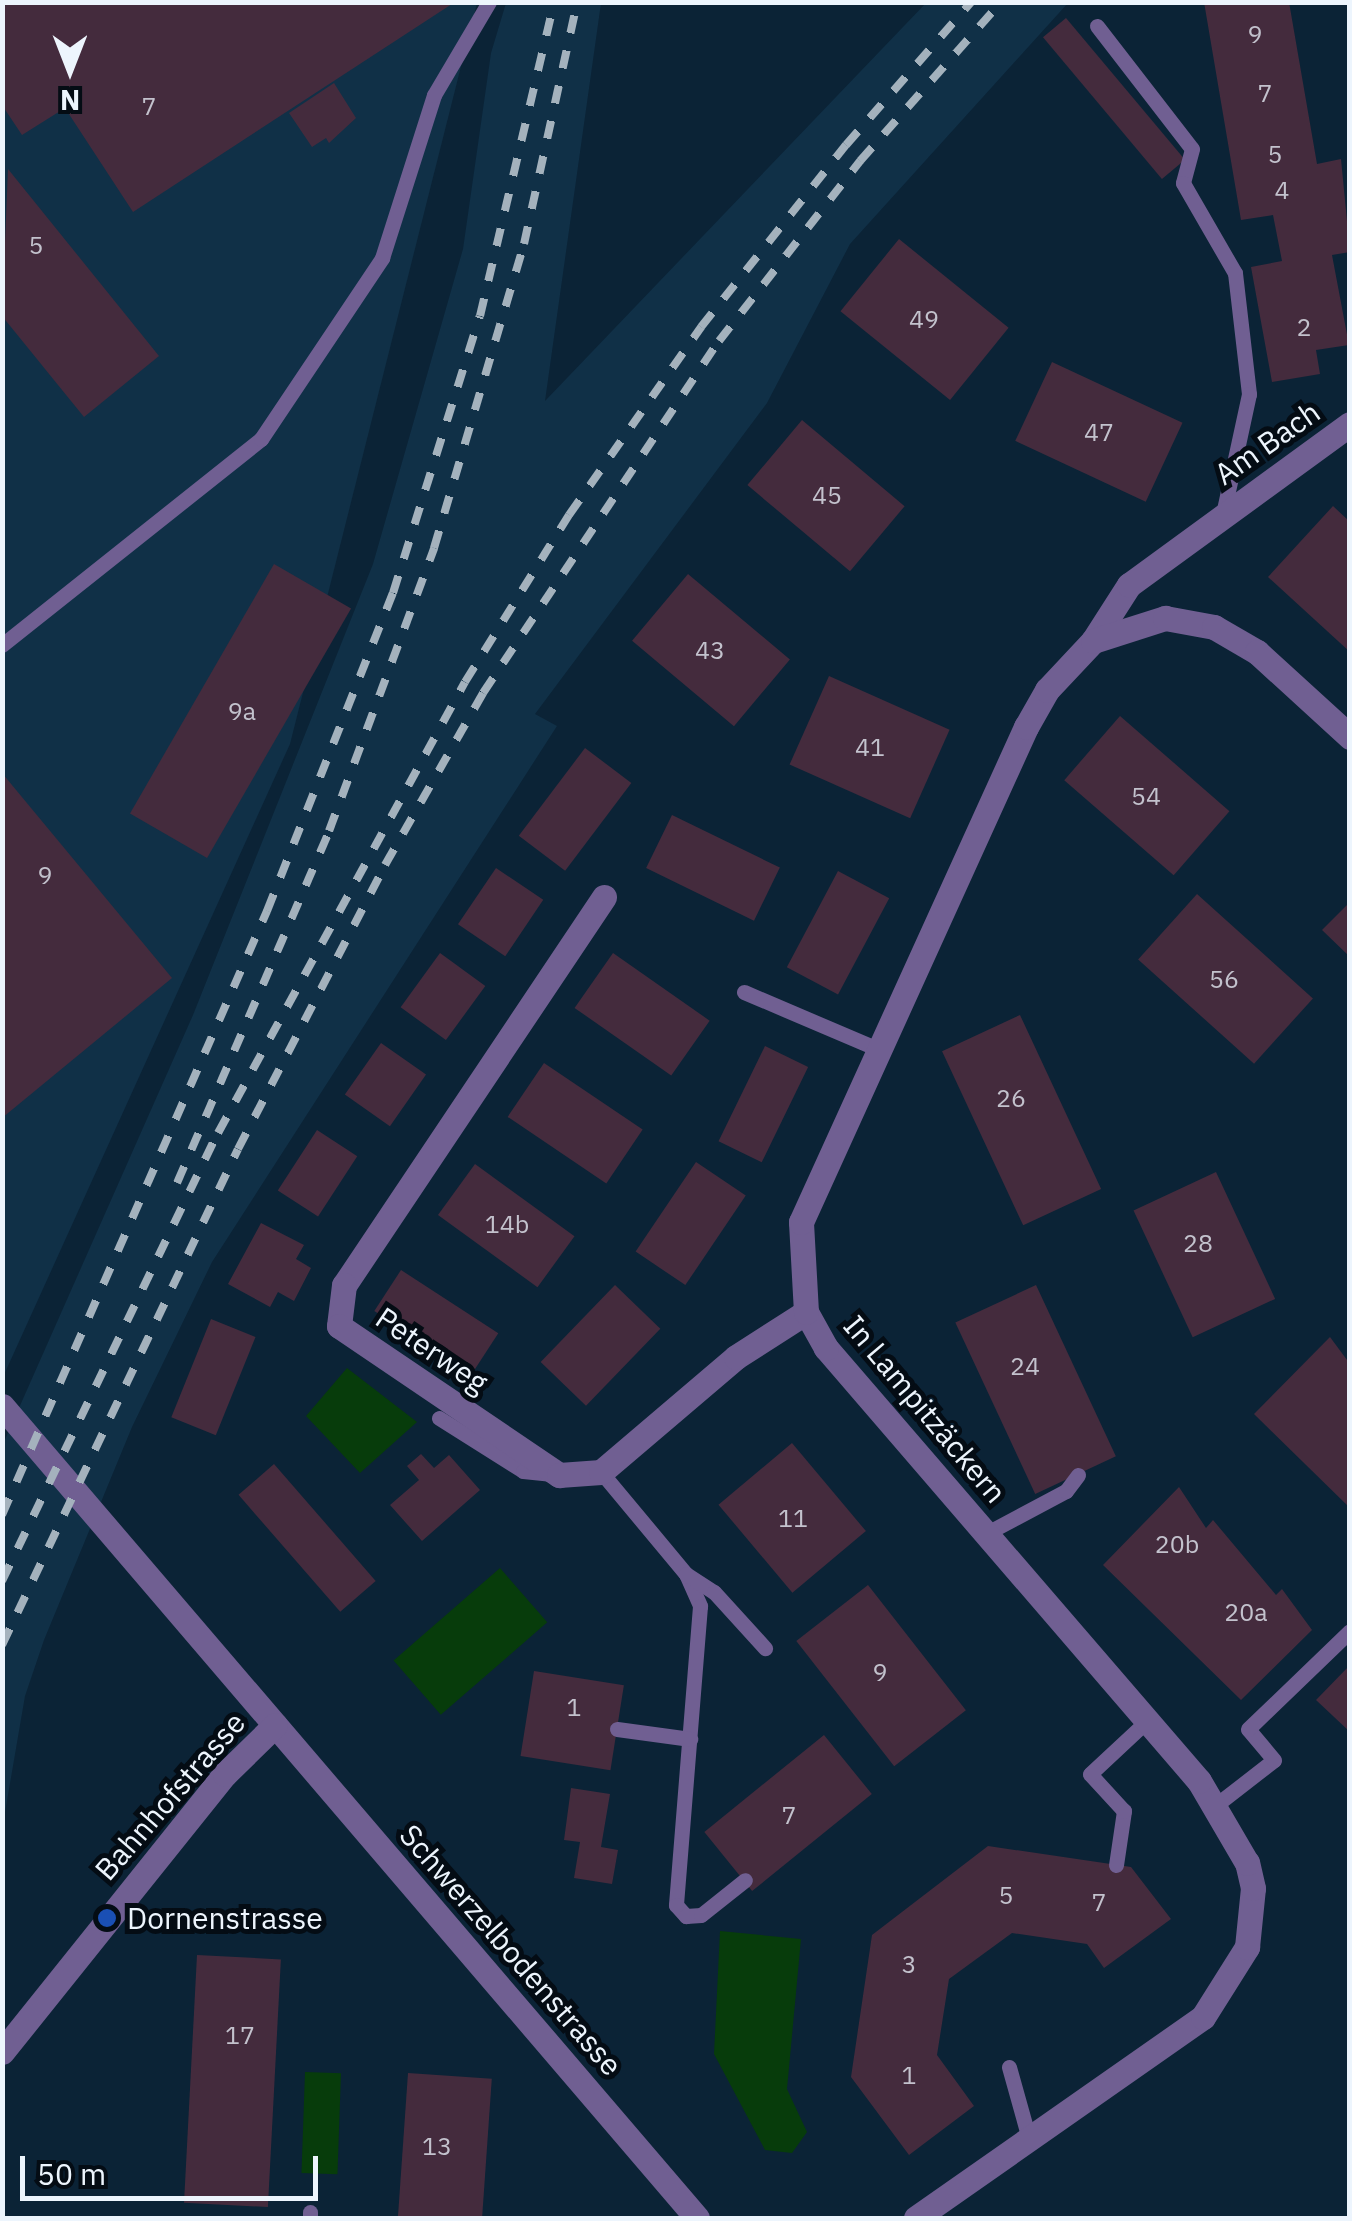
<!DOCTYPE html>
<html>
<head>
<meta charset="utf-8">
<style>
  body { margin:0 }
  #map { position:relative; width:1352px; height:2221px; overflow:hidden; background:#0b2336; font-family:"IBM Plex Sans",sans-serif }
  div>[style] { position:absolute }
  .built>* { inset:0; background:#103047 }
  .green>* { inset:0; background:#073c0b; transform-origin:0 0 }
  .building>* { inset:0; background:#442b3d; transform-origin:0 0 }
  .service>* { height:15px; margin:-7.5px; padding:0 7.5px; transform-origin:7.5px; border-radius:7.5px; background:#705f92 }
  .minor>* { height:25px; margin:-12.5px; padding:0 12.5px; transform-origin:12.5px; border-radius:12.5px; background:#705f92 }
  .tertiary>* { height:25px; margin:-12.5px; padding:0 12.5px; transform-origin:12.5px; border-radius:12.5px; background:#705f92 }
  .rail>* { height:8px; margin-top:-4px; transform-origin:0; background:repeating-linear-gradient(90deg,#a4b2bd 0 18px,transparent 0 36px) }
  .dots>* { width:28px; height:28px; translate:-50% -50%; box-sizing:border-box; border:5px solid #040c14; border-radius:50% }
  span { translate:-50% -50%; white-space:nowrap; text-align:center; line-height:1.15; -webkit-text-stroke:10px #040c14; paint-order:stroke }
  .number-label { font-size:25px; color:#c3c2cd }
  .number-label span { -webkit-text-stroke-width:0 }
  .street-label { font-size:30px; color:#edf5fd }
  .poi-label { font-size:30px; color:#edf5fd }
  .left { translate:0 -50%; text-align:left }
  .frame { position:absolute; inset:0; border:5px solid #edf5fd; pointer-events:none }
  .north { position:absolute; left:20px; top:20px; width:100px; height:100px; -webkit-text-stroke:8px #040c14; paint-order:stroke; rotate:180deg; font-size:28px; font-weight:700; line-height:40px; text-align:center; color:#edf5fd }
  .north::after { content:''; display:block; margin:auto; width:35px; height:45px; background:#edf5fd; clip-path:polygon(50% 0,100% 100%,50% 72%,0 100%) }
  .scale { position:absolute; left:20px; top:2156px; width:298px; height:45px; box-sizing:border-box; border:5px solid #edf5fd; border-top:0; padding-left:12px; font-size:30px; line-height:35px; white-space:nowrap; color:#edf5fd; -webkit-text-stroke:8px #040c14; paint-order:stroke }
</style>
</head>
<body>
<div id="map">
  <div class="built">
    <div style="clip-path:polygon(3px 3px,477px 3px,290px 744px,3px 1377px)"></div>
    <div style="clip-path:polygon(506px 3px,601px 3px,545px 401px,926px 3px,1068px 3px,850px 244px,767px 403px,535px 714px,557px 726px,212px 1262px,132px 1427px,44px 1640px,25px 1696px,3px 1824px,3px 1444px,193px 1015px,373px 564px,463px 249px,491px 53px)"></div>
  </div>
  <div class="green">
    <div style="clip-path:polygon(347px 1368px,417px 1422px,360px 1473px,306px 1416px)"></div>
    <div style="left:500px;top:1568px;width:72px;height:141px;rotate:49deg"></div>
    <div style="clip-path:polygon(720px 1931px,801px 1939px,787px 2089px,807px 2132px,792px 2153px,765px 2150px,714px 2054px)"></div>
    <div style="left:305px;top:2072px;width:36px;height:101px;rotate:2deg"></div>
  </div>
  <div class="building">
    <div style="clip-path:polygon(2px 2px,455px 2px,133px 212px,65px 108px,22px 135px,2px 105px)"></div>
    <div style="clip-path:polygon(1204px 2px,1289px 2px,1317px 164px,1341px 159px,1350px 252px,1332px 255px,1349px 345px,1316px 350px,1320px 374px,1272px 382px,1251px 267px,1282px 261px,1273px 215px,1241px 220px)"></div>
    <div style="left:1066px;top:18px;width:185px;height:30px;rotate:50deg"></div>
    <div style="clip-path:polygon(334px 83px,356px 118px,329px 143px,326px 138px,312px 147px,289px 113px)"></div>
    <div style="clip-path:polygon(8px 169px,159px 356px,84px 417px,2px 316px)"></div>
    <div style="left:899px;top:239px;width:141px;height:93px;rotate:39deg"></div>
    <div style="left:1052px;top:362px;width:144px;height:87px;rotate:25deg"></div>
    <div style="left:802px;top:420px;width:134px;height:85px;rotate:40deg"></div>
    <div style="clip-path:polygon(1333px 506px,1350px 522px,1350px 652px,1268px 577px)"></div>
    <div style="left:274px;top:564px;width:89px;height:288px;rotate:30deg"></div>
    <div style="left:688px;top:574px;width:133px;height:87px;rotate:40deg"></div>
    <div style="left:829px;top:676px;width:132px;height:97px;rotate:24deg"></div>
    <div style="left:1120px;top:716px;width:145px;height:85px;rotate:41deg"></div>
    <div style="left:585px;top:748px;width:58px;height:110px;rotate:37deg"></div>
    <div style="clip-path:polygon(2px 773px,172px 978px,2px 1118px)"></div>
    <div style="left:672px;top:815px;width:120px;height:59px;rotate:26deg"></div>
    <div style="left:496px;top:868px;width:57px;height:68px;rotate:34deg"></div>
    <div style="left:838px;top:871px;width:58px;height:109px;rotate:28deg"></div>
    <div style="left:1197px;top:894px;width:156px;height:88px;rotate:42deg"></div>
    <div style="clip-path:polygon(1350px 902px,1350px 957px,1322px 930px)"></div>
    <div style="left:440px;top:953px;width:56px;height:67px;rotate:36deg"></div>
    <div style="left:613px;top:953px;width:118px;height:67px;rotate:35deg"></div>
    <div style="left:1020px;top:1015px;width:192px;height:86px;rotate:65deg"></div>
    <div style="left:381px;top:1043px;width:55px;height:63px;rotate:35deg"></div>
    <div style="left:765px;top:1046px;width:48px;height:106px;rotate:26deg"></div>
    <div style="left:544px;top:1063px;width:119px;height:65px;rotate:34deg"></div>
    <div style="left:317px;top:1130px;width:48px;height:72px;rotate:33deg"></div>
    <div style="left:696px;top:1162px;width:60px;height:108px;rotate:34deg"></div>
    <div style="left:475px;top:1164px;width:123px;height:63px;rotate:36deg"></div>
    <div style="left:1216px;top:1172px;width:140px;height:91px;rotate:65deg"></div>
    <div style="clip-path:polygon(261px 1223px,304px 1245px,296px 1259px,311px 1268px,294px 1301px,278px 1292px,270px 1307px,228px 1284px)"></div>
    <div style="left:401px;top:1270px;width:116px;height:49px;rotate:33deg"></div>
    <div style="left:615px;top:1285px;width:63px;height:107px;rotate:44deg"></div>
    <div style="left:1036px;top:1285px;width:189px;height:89px;rotate:65deg"></div>
    <div style="left:211px;top:1319px;width:48px;height:106px;rotate:22deg"></div>
    <div style="clip-path:polygon(1330px 1337px,1350px 1364px,1350px 1508px,1254px 1414px)"></div>
    <div style="left:792px;top:1443px;width:115px;height:96px;rotate:50deg"></div>
    <div style="clip-path:polygon(421px 1454px,434px 1468px,449px 1455px,480px 1490px,422px 1541px,390px 1505px,419px 1480px,407px 1466px)"></div>
    <div style="left:274px;top:1464px;width:155px;height:47px;rotate:49deg"></div>
    <div style="clip-path:polygon(1179px 1487px,1206px 1528px,1213px 1520px,1276px 1595px,1282px 1589px,1312px 1630px,1241px 1700px,1103px 1565px)"></div>
    <div style="left:868px;top:1585px;width:159px;height:91px;rotate:52deg"></div>
    <div style="clip-path:polygon(1350px 1665px,1350px 1732px,1316px 1700px)"></div>
    <div style="left:534px;top:1671px;width:91px;height:86px;rotate:9deg"></div>
    <div style="left:824px;top:1735px;width:76px;height:154px;rotate:51deg"></div>
    <div style="clip-path:polygon(571px 1788px,610px 1794px,601px 1847px,618px 1850px,612px 1884px,574px 1878px,580px 1842px,564px 1840px)"></div>
    <div style="clip-path:polygon(988px 1846px,1131px 1867px,1171px 1919px,1104px 1968px,1087px 1944px,1012px 1933px,949px 1979px,937px 2055px,974px 2106px,909px 2155px,851px 2077px,872px 1935px)"></div>
    <div style="left:197px;top:1955px;width:84px;height:248px;rotate:3deg"></div>
    <div style="left:408px;top:2073px;width:84px;height:145px;rotate:4deg"></div>
  </div>
  <div class="service">
    <div style="left:1097px;top:26px;width:155px;rotate:52.3deg"></div>
    <div style="left:1192px;top:149px;width:35px;rotate:105deg"></div>
    <div style="left:1183px;top:183px;width:104px;rotate:60deg"></div>
    <div style="left:1235px;top:273px;width:122px;rotate:83.4deg"></div>
    <div style="left:1249px;top:394px;width:123px;rotate:102.2deg"></div>
    <div style="left:2px;top:645px;width:331px;rotate:-38.5deg"></div>
    <div style="left:261px;top:439px;width:218px;rotate:-56.2deg"></div>
    <div style="left:382px;top:258px;width:171px;rotate:-72.3deg"></div>
    <div style="left:434px;top:95px;width:108px;rotate:-59.4deg"></div>
    <div style="left:744px;top:992px;width:142px;rotate:23.1deg"></div>
    <div style="left:439px;top:1418px;width:99px;rotate:32.2deg"></div>
    <div style="left:523px;top:1471px;width:27px;rotate:6deg"></div>
    <div style="left:601px;top:1472px;width:133px;rotate:50.2deg"></div>
    <div style="left:686px;top:1574px;width:35px;rotate:66deg"></div>
    <div style="left:700px;top:1606px;width:300px;rotate:94.6deg"></div>
    <div style="left:676px;top:1905px;width:15px;rotate:48deg"></div>
    <div style="left:686px;top:1916px;width:15px;rotate:-4deg"></div>
    <div style="left:701px;top:1915px;width:56px;rotate:-38.5deg"></div>
    <div style="left:987px;top:1533px;width:89px;rotate:-28deg"></div>
    <div style="left:1066px;top:1491px;width:20px;rotate:-53deg"></div>
    <div style="left:686px;top:1574px;width:33px;rotate:33deg"></div>
    <div style="left:714px;top:1592px;width:76px;rotate:47.7deg"></div>
    <div style="left:617px;top:1729px;width:74px;rotate:7.8deg"></div>
    <div style="left:1216px;top:1805px;width:73px;rotate:-37.8deg"></div>
    <div style="left:1274px;top:1760px;width:40px;rotate:-130deg"></div>
    <div style="left:1248px;top:1729px;width:141px;rotate:-43.9deg"></div>
    <div style="left:1116px;top:1865px;width:55px;rotate:-81.6deg"></div>
    <div style="left:1124px;top:1811px;width:50px;rotate:-132.6deg"></div>
    <div style="left:1090px;top:1774px;width:79px;rotate:-43deg"></div>
    <div style="left:1009px;top:2067px;width:78px;rotate:74.4deg"></div>
    <div style="left:310px;top:2218px;width:6px;rotate:-90deg"></div>
  </div>
  <div class="minor">
    <div style="left:1093px;top:641px;width:67px;rotate:-57.3deg"></div>
    <div style="left:1129px;top:585px;width:273px;rotate:-36.1deg"></div>
    <div style="left:604px;top:897px;width:467px;rotate:123.8deg"></div>
    <div style="left:344px;top:1285px;width:41px;rotate:97deg"></div>
    <div style="left:339px;top:1326px;width:266px;rotate:34.1deg"></div>
    <div style="left:559px;top:1475px;width:42px;rotate:-4.1deg"></div>
    <div style="left:601px;top:1472px;width:177px;rotate:-40.4deg"></div>
    <div style="left:736px;top:1357px;width:83px;rotate:-32.7deg"></div>
    <div style="left:916px;top:2218px;width:350px;rotate:-35deg"></div>
    <div style="left:1203px;top:2017px;width:83px;rotate:-57.8deg"></div>
    <div style="left:1247px;top:1947px;width:59px;rotate:-84.2deg"></div>
    <div style="left:1253px;top:1888px;width:26px;rotate:-103deg"></div>
    <div style="left:1247px;top:1863px;width:95px;rotate:-120.3deg"></div>
    <div style="left:1199px;top:1781px;width:572px;rotate:-130.74deg"></div>
    <div style="left:826px;top:1348px;width:41px;rotate:-119.1deg"></div>
    <div style="left:806px;top:1312px;width:90px;rotate:-93.2deg"></div>
    <div style="left:801px;top:1222px;width:544px;rotate:-65.56deg"></div>
    <div style="left:1026px;top:727px;width:43px;rotate:-60.4deg"></div>
    <div style="left:1047px;top:690px;width:67px;rotate:-46.8deg"></div>
    <div style="left:1093px;top:641px;width:76px;rotate:-17.7deg"></div>
    <div style="left:1165px;top:618px;width:50px;rotate:10.4deg"></div>
    <div style="left:1214px;top:627px;width:50px;rotate:30.2deg"></div>
    <div style="left:1257px;top:652px;width:126px;rotate:42.4deg"></div>
  </div>
  <div class="tertiary">
    <div style="left:2px;top:1406px;width:1069px;rotate:49.44deg"></div>
    <div style="left:2px;top:2052px;width:356px;rotate:-51.3deg"></div>
    <div style="left:225px;top:1774px;width:70px;rotate:-44.4deg"></div>
  </div>
  <div class="rail">
    <div style="left:177px;top:1183px;width:383px;rotate:-66.6deg"></div>
    <div style="left:329px;top:831px;width:302px;rotate:-69.6deg"></div>
    <div style="left:434px;top:548px;width:317px;rotate:-73.5deg"></div>
    <div style="left:524px;top:244px;width:248px;rotate:-77.6deg"></div>
    <div style="left:2px;top:1515px;width:660px;rotate:-66.31deg"></div>
    <div style="left:267px;top:911px;width:342px;rotate:-68.4deg"></div>
    <div style="left:393px;top:593px;width:290px;rotate:-72.6deg"></div>
    <div style="left:480px;top:316px;width:323px;rotate:-76.7deg"></div>
    <div style="left:2px;top:1581px;width:497px;rotate:-64.3deg"></div>
    <div style="left:218px;top:1133px;width:514px;rotate:-61.29deg"></div>
    <div style="left:465px;top:682px;width:197px;rotate:-58.1deg"></div>
    <div style="left:569px;top:515px;width:230px;rotate:-54.9deg"></div>
    <div style="left:701px;top:327px;width:233px;rotate:-51.5deg"></div>
    <div style="left:846px;top:145px;width:190px;rotate:-48.8deg"></div>
    <div style="left:2px;top:1645px;width:549px;rotate:-64.55deg"></div>
    <div style="left:238px;top:1149px;width:320px;rotate:-62.6deg"></div>
    <div style="left:385px;top:865px;width:198px;rotate:-60.3deg"></div>
    <div style="left:483px;top:693px;width:424px;rotate:-56.2deg"></div>
    <div style="left:719px;top:341px;width:229px;rotate:-51.9deg"></div>
    <div style="left:860px;top:161px;width:213px;rotate:-48.4deg"></div>
  </div>
  <div class="dots">
    <div style="left:107px;top:1918px;background:#1a4fb4"></div>
  </div>
  <div class="number-label">
    <span style="left:1255px;top:34px">9</span>
    <span style="left:1265px;top:93px">7</span>
    <span style="left:149px;top:106px">7</span>
    <span style="left:1275px;top:154px">5</span>
    <span style="left:1282px;top:190px">4</span>
    <span style="left:36px;top:245px">5</span>
    <span style="left:924px;top:319px">49</span>
    <span style="left:1304px;top:327px">2</span>
    <span style="left:1099px;top:432px">47</span>
    <span style="left:827px;top:495px">45</span>
    <span style="left:710px;top:650px">43</span>
    <span style="left:242px;top:711px">9a</span>
    <span style="left:870px;top:747px">41</span>
    <span style="left:1146px;top:796px">54</span>
    <span style="left:45px;top:875px">9</span>
    <span style="left:1224px;top:979px">56</span>
    <span style="left:1011px;top:1098px">26</span>
    <span style="left:507px;top:1224px">14b</span>
    <span style="left:1198px;top:1243px">28</span>
    <span style="left:1025px;top:1366px">24</span>
    <span style="left:793px;top:1518px">11</span>
    <span style="left:1177px;top:1544px">20b</span>
    <span style="left:1246px;top:1612px">20a</span>
    <span style="left:880px;top:1672px">9</span>
    <span style="left:574px;top:1707px">1</span>
    <span style="left:789px;top:1815px">7</span>
    <span style="left:1006px;top:1895px">5</span>
    <span style="left:1099px;top:1902px">7</span>
    <span style="left:909px;top:1964px">3</span>
    <span style="left:240px;top:2035px">17</span>
    <span style="left:909px;top:2075px">1</span>
    <span style="left:437px;top:2146px">13</span>
  </div>
  <div class="street-label">
    <span style="left:1267px;top:443px;rotate:-35deg">Am Bach</span>
    <span style="left:432px;top:1350px;rotate:34deg">Peterweg</span>
    <span style="left:925px;top:1409px;rotate:50deg">In Lampitzäckern</span>
    <span style="left:170px;top:1796px;rotate:-49deg">Bahnhofstrasse</span>
    <span style="left:511px;top:1950px;rotate:49deg">Schwerzelbodenstrasse</span>
  </div>
  <div class="poi-label">
    <span class="left" style="left:127px;top:1918px">Dornenstrasse</span>
  </div>
  <div class="frame"></div>
  <div class="north">N</div>
  <div class="scale">50 m</div>
</div>
</body>
</html>
